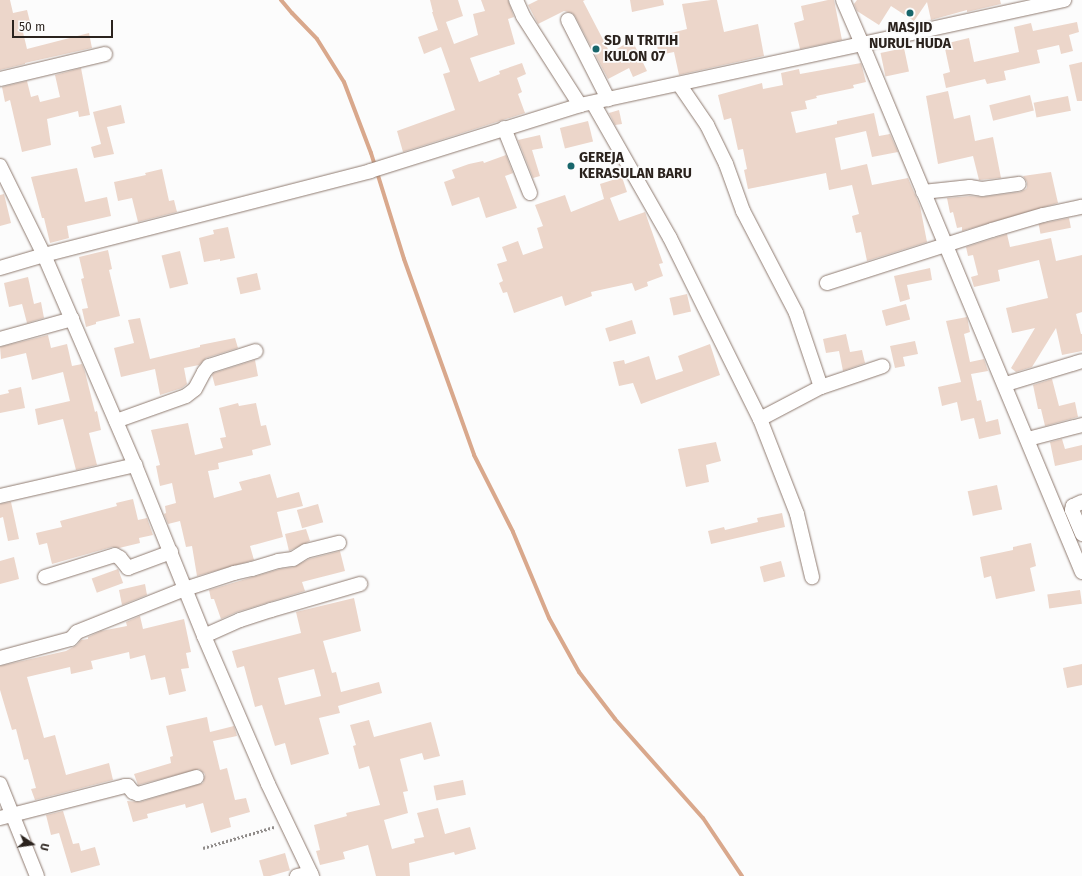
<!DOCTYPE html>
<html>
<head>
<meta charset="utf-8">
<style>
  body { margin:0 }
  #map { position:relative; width:1082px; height:876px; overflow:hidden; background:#fcfcfc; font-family:"Fira Sans",sans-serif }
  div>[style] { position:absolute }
  .stream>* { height:4px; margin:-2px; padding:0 2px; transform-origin:2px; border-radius:2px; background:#d9a88c }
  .building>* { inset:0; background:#ecd6ca; transform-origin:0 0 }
  .path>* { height:2.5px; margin-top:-1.25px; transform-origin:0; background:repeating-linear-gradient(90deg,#908c8a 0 2px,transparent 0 4px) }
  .roads { filter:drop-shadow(0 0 1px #8f7b70) drop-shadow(0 0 1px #8f7b70) }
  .minor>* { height:14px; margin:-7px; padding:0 7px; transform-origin:7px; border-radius:7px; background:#fff }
  .dots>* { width:11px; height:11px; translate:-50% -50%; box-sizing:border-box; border:2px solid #fcfcfc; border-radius:50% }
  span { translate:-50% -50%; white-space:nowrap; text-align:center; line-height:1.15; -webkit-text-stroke:3.5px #fcfcfc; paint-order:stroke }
  .poi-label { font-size:14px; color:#2b231e; font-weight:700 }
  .left { translate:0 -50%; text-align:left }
  .north { position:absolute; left:12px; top:824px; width:40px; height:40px; -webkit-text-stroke:3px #fcfcfc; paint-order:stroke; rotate:103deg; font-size:11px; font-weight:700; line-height:16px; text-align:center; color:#2b231e }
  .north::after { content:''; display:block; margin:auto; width:14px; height:18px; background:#2b231e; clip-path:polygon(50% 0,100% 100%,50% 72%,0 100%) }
  .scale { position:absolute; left:12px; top:20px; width:101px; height:18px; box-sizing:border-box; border:2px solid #2b231e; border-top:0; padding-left:5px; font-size:12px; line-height:14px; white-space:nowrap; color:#2b231e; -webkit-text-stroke:3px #fcfcfc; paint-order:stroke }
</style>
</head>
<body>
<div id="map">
  <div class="stream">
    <div style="left:281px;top:0;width:17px;rotate:50deg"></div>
    <div style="left:292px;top:13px;width:36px;rotate:46deg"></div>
    <div style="left:317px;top:39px;width:51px;rotate:57.9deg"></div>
    <div style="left:344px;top:82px;width:76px;rotate:69.2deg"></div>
    <div style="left:371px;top:153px;width:111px;rotate:72.7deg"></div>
    <div style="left:404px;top:259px;width:208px;rotate:70.3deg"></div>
    <div style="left:474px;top:455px;width:86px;rotate:63.1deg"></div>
    <div style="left:513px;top:532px;width:93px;rotate:67.3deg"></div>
    <div style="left:549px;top:618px;width:62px;rotate:60.9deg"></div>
    <div style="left:579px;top:672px;width:59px;rotate:52.5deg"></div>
    <div style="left:615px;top:719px;width:132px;rotate:48.4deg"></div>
    <div style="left:703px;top:818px;width:70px;rotate:56.1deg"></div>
  </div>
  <div class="building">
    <div style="clip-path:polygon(0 0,10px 0,13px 13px,27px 10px,31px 26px,22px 28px,27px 49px,89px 33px,92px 48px,25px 63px,25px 64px,0 70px)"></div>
    <div style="clip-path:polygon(430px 0,458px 0,463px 16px,446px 22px,454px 44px,478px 35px,473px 14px,485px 11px,481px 0,508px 0,514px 17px,508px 19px,515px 44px,470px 58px,479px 82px,500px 74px,499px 71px,522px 63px,526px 74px,517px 78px,522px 92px,518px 94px,525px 113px,403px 152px,397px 131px,455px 110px,443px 74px,450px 72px,441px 47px,424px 54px,418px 37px,438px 30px,432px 12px,433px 12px)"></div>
    <div style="clip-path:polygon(538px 0,585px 0,583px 1px,610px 53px,632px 40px,647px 71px,633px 77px,629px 68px,608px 79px,575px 16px,572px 13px,564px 11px,538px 24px,528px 5px)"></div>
    <div style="clip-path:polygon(630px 0,663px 0,664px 5px,632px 12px)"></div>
    <div style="clip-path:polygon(711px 0,717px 0,724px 32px,758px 24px,764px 56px,679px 75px,674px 52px,659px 55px,655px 37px,687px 29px,682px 4px)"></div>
    <div style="clip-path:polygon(828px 0,834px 0,842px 40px,800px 49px,794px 23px,804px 20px,801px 6px)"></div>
    <div style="clip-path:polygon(857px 0,1000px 0,1001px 4px,967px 12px,967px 10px,931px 20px,927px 2px,914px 21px,891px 6px,879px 25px,857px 11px,854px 4px)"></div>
    <div style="clip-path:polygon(1077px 22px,1079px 32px,1069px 35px,1073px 51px,1061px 54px,1059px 45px,1037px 50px,1040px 63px,1004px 71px,1006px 80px,987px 84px,985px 79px,946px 88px,943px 74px,950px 72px,944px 44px,969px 38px,974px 62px,1019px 52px,1014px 27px,1031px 23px,1033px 31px)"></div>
    <div style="left:904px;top:48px;width:24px;height:24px;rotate:78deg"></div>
    <div style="clip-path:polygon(1082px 62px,1082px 101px,1077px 101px,1069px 65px)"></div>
    <div style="clip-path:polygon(861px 63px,866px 82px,853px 85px,854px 88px,816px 96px,817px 98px,805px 101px,807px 109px,791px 112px,796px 133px,837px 124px,837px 121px,874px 113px,879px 136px,890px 134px,898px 152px,872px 157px,866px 131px,835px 138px,841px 170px,867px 164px,872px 185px,908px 178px,920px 206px,927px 242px,867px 261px,861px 232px,856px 233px,852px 216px,859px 214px,852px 185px,829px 190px,826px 173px,748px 189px,744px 170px,747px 169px,743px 149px,738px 150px,731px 118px,724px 120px,718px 95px,762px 83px,763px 89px,783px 85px,781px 73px,799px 69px,800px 74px)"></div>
    <div style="clip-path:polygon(81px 68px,90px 115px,79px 117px,78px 111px,47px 119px,51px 145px,22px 152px,10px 100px,5px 102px,2px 87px,27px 81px,31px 97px,38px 95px,40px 102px,60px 97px,55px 75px)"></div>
    <div style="clip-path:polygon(948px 91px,954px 119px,970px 115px,975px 141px,993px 137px,1001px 178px,979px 180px,973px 156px,938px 164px,926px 96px)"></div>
    <div style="left:1030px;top:95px;width:16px;height:42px;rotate:76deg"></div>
    <div style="left:1068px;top:96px;width:15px;height:35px;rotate:79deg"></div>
    <div style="clip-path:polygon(121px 105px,125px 123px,107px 127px,114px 154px,94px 158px,91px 147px,101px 144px,93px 112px)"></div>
    <div style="clip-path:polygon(619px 110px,622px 124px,615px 125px,609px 113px)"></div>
    <div style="left:588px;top:121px;width:21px;height:29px;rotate:76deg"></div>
    <div style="clip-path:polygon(540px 135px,543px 148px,532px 150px,540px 176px,533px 178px,518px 140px)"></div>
    <div style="clip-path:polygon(506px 155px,513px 173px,505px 176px,517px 208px,486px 218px,479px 197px,452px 206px,444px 182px,455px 178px,452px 170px,469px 164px,483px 161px,484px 163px)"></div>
    <div style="clip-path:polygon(77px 168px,85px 202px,107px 197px,111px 216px,67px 226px,69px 238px,50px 243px,44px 218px,42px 218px,31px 177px)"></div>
    <div style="clip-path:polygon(162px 169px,169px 201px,174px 200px,177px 212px,138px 222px,132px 198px,118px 201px,114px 182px,146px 175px,145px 173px)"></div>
    <div style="clip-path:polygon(1051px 172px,1058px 203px,962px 231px,962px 227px,957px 228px,953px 212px,950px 213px,947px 198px,970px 196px,983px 197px,1020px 192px,1026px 189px,1027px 187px,1027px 182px,1023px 176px)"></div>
    <div style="clip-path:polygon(622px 177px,627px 192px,610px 198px,619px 221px,645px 212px,663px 263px,659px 264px,663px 276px,647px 282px,648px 286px,635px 291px,632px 283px,591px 292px,592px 296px,565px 306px,562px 296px,514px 313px,507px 292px,503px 293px,499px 283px,503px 281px,497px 264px,507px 261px,502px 247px,518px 241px,523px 255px,543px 248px,537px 228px,543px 226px,535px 205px,565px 195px,571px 212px,604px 199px,600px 184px)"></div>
    <div style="clip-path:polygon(4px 194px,11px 223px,0 226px,0 195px)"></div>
    <div style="left:1069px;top:218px;width:10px;height:31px;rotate:79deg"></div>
    <div style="clip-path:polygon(228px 227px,235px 258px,220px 261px,220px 259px,204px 262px,199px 238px,214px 234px,213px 230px)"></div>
    <div style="clip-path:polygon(1007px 234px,1010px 247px,1051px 238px,1056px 261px,1082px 255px,1082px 312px,1076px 314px,1081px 334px,1082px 334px,1082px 351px,1062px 355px,1056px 328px,1032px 367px,1016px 372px,1011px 368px,1035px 328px,1012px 333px,1006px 308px,1048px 298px,1039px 260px,998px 270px,1000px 281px,974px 287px,971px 277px,978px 275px,973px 255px,968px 256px,966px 247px)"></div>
    <div style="clip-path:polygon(108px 250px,112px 269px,109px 270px,120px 316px,96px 322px,96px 324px,86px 327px,82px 309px,88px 308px,81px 279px,84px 278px,79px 257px)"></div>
    <div style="left:180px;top:251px;width:34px;height:19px;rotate:76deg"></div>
    <div style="clip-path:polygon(930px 268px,932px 280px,907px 285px,910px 299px,900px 302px,894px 276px)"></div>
    <div style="left:257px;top:273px;width:17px;height:21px;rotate:77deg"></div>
    <div style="clip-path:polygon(28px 277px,34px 304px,41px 302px,44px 318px,27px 323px,22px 304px,9px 307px,4px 283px)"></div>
    <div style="left:687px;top:294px;width:18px;height:18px;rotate:77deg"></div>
    <div style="left:906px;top:304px;width:16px;height:25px;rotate:75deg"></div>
    <div style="clip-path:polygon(967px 317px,970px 332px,964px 334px,970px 362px,984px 359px,988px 371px,971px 374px,977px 401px,981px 400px,986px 422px,998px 419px,1001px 434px,979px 439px,974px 418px,961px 421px,957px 402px,942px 406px,938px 387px,961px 382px,946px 321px)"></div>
    <div style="clip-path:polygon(140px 318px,150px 359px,200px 347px,200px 345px,235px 338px,238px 348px,206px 358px,199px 365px,184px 368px,187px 384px,182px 388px,160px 395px,155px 369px,121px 377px,114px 348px,134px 343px,128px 320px)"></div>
    <div style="left:632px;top:320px;width:14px;height:28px;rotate:73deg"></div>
    <div style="clip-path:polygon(846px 334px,850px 352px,862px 350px,865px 363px,843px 371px,839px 351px,826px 353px,823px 339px)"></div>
    <div style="clip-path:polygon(48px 335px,51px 348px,67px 344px,72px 366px,82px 364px,85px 372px,95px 412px,97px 411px,101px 430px,89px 433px,97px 465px,76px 470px,63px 419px,38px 425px,35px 409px,70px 401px,63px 372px,32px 380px,26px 353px,1px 359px,0 347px)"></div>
    <div style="clip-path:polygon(915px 341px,918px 354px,903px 357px,905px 366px,895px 368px,890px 346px)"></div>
    <div style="clip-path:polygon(710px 344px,720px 375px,641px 404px,633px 383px,619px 386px,613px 362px,624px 360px,625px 364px,649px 356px,656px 380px,683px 371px,678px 356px)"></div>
    <div style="clip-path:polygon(255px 360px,258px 376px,215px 386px,212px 375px,214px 373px)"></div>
    <div style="clip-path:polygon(1052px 379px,1059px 406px,1075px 402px,1078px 417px,1045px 426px,1041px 409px,1038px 409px,1033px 385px)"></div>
    <div style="clip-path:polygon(21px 387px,25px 408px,0 413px,0 395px,9px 393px,8px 390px)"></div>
    <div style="clip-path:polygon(238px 403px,239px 406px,256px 403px,261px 426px,266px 425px,271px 445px,252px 450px,253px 455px,218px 463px,219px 469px,208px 471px,214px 498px,242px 490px,239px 482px,270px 474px,277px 498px,299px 492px,303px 506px,277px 512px,283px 537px,250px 546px,254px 560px,197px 576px,192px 546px,186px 547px,180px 521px,168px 524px,164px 514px,166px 513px,165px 506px,176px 503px,172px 483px,160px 486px,156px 466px,160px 465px,151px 430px,188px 423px,195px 455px,223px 448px,220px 438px,226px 437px,219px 408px)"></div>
    <div style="clip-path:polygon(1062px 439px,1065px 449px,1082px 445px,1082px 460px,1055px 466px,1050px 442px)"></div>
    <div style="clip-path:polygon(716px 442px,721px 461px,706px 465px,709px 482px,686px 487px,678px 449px)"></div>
    <div style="left:997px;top:485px;width:25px;height:30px;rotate:78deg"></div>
    <div style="clip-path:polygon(133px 499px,138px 520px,147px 518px,153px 535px,139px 538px,140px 543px,119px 548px,112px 547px,52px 564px,47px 543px,39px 545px,36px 533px,62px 527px,60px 521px,117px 506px,116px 503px)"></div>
    <div style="clip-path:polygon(11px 502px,19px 539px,8px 541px,3px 517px,0 518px,0 504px)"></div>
    <div style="left:318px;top:504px;width:19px;height:22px;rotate:74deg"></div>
    <div style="clip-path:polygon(782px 513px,785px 527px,711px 544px,708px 531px,724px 527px,725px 530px,758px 522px,757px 518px)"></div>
    <div style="clip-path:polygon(306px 529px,310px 541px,289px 551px,285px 534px)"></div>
    <div style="clip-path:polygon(1031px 543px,1036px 566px,1030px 568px,1035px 591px,996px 599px,991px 576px,984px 578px,980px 557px,1013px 550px,1013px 547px)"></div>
    <div style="clip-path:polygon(340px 551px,345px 571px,302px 582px,305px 591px,237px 612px,221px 619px,214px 599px,211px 599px,209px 590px,280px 569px,294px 567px,309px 559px)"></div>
    <div style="clip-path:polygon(14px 557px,19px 579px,0 584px,0 561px)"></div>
    <div style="left:781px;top:561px;width:16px;height:22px;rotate:75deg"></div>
    <div style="left:118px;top:569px;width:15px;height:28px;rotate:70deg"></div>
    <div style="clip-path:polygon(145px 584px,147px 595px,122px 605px,119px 590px)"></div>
    <div style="left:1080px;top:590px;width:14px;height:33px;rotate:82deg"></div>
    <div style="clip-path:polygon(evenodd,354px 598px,361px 631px,323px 641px,332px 673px,336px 672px,341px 692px,379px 682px,382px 693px,338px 706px,340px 713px,319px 718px,329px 754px,291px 765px,285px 743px,275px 746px,262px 705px,255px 707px,244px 666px,237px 668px,232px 651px,301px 633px,296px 612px,354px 598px,314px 669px,321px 696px,285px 705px,278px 678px,314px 669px)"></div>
    <div style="clip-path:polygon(140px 616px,143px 629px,184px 619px,191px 652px,186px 653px,189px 668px,181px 669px,186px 691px,169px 695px,165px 677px,151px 680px,145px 655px,130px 659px,129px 652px,91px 661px,93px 669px,71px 674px,70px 667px,27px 677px,44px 738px,55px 735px,66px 775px,109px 763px,113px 780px,35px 800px,31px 789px,36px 788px,28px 759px,24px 760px,16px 729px,12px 730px,0 690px,0 666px,66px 651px,77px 645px,81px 640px,88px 639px,88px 637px,101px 631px,127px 626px,126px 622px)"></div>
    <div style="clip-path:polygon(1082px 664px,1082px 685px,1067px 688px,1063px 668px)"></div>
    <div style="clip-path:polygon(207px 717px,210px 732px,234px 726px,237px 736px,213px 741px,220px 770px,227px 768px,235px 800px,246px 798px,250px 812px,229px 818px,231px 827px,211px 833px,203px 803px,186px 808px,185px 804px,147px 814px,148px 818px,133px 822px,127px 801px,140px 802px,203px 783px,205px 774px,199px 769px,138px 785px,134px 774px,171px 763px,170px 757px,173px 756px,166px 726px)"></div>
    <div style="clip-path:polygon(369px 720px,374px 737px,431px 722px,440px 756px,424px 760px,422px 753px,400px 759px,408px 791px,403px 792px,408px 813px,384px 820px,392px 849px,415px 843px,414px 839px,424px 837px,417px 813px,438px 808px,445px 834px,470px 827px,476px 849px,455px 855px,454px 852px,409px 863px,410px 876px,376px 876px,368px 845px,343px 852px,345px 859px,320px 865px,316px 851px,320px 850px,314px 825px,347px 816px,346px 813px,380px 805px,369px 766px,359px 769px,353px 746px,356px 745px,350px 725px)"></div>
    <div style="left:463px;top:780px;width:15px;height:30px;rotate:79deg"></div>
    <div style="clip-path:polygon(63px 811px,73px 844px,79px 843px,81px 851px,95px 847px,100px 865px,71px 873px,59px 833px,51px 835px,46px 815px)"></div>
    <div style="left:285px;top:853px;width:18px;height:27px;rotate:74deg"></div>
  </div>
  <div class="path">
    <div style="left:203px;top:848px;width:74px;rotate:-16.5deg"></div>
  </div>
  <div class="roads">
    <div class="minor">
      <div style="left:516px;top:0;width:17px;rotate:66deg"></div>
      <div style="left:523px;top:16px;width:106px;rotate:57.4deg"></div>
      <div style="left:843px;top:0;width:48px;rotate:66.6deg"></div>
      <div style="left:862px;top:44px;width:207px;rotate:-12.3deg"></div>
      <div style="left:568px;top:20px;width:89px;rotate:63.1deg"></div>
      <div style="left:0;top:79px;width:108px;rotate:-13.4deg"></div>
      <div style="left:679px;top:84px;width:50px;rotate:55.7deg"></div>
      <div style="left:707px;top:125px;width:43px;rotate:64deg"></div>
      <div style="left:726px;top:164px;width:50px;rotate:70.1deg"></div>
      <div style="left:743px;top:211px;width:115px;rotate:62.5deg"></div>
      <div style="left:796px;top:313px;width:78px;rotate:71.3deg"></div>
      <div style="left:593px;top:103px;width:155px;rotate:60.3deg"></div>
      <div style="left:670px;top:238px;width:202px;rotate:63.6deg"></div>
      <div style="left:760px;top:419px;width:102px;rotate:68.7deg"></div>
      <div style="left:797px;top:514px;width:65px;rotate:76.6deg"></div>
      <div style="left:504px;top:128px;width:70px;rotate:68.2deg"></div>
      <div style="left:0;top:166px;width:99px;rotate:63.7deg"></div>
      <div style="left:44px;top:255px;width:337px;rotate:-14.4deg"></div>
      <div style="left:370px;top:171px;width:220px;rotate:-17.4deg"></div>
      <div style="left:580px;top:105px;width:289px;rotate:-12.2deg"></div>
      <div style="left:862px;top:44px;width:572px;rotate:67.38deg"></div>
      <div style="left:923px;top:192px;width:47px;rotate:-6.1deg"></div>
      <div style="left:970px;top:187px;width:12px;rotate:9deg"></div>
      <div style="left:982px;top:189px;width:37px;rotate:-8deg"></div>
      <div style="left:0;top:268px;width:46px;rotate:-16.5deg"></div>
      <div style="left:44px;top:255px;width:229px;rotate:66.6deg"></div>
      <div style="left:135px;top:465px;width:184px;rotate:68deg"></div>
      <div style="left:204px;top:636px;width:161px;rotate:66.6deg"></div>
      <div style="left:268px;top:784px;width:102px;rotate:64.4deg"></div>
      <div style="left:827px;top:283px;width:173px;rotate:-17.8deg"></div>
      <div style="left:992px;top:230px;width:53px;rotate:-16.4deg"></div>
      <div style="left:1043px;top:215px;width:40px;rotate:-12deg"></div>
      <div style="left:0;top:339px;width:75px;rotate:-15.5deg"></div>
      <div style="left:1006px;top:384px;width:79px;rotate:-16.8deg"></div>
      <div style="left:760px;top:419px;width:69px;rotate:-27.7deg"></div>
      <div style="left:821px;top:387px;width:65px;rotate:-18.7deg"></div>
      <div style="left:116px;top:421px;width:74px;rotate:-19.7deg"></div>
      <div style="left:186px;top:396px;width:11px;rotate:-38deg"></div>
      <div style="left:195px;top:389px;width:19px;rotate:-62deg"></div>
      <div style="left:204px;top:372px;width:8px;rotate:-50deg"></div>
      <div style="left:209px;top:366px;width:49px;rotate:-17.7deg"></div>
      <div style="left:1028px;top:439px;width:56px;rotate:-14.5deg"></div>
      <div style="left:0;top:496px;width:139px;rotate:-12.9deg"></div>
      <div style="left:1082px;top:502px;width:10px;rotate:156deg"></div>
      <div style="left:1073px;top:506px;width:4px;rotate:104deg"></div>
      <div style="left:1072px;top:510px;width:26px;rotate:67deg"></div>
      <div style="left:45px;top:577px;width:73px;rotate:-17.4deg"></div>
      <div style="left:115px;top:555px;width:6px;rotate:31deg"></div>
      <div style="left:120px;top:558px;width:13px;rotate:51deg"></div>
      <div style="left:128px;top:568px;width:46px;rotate:-20.4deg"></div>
      <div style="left:204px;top:636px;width:39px;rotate:-24deg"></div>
      <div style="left:240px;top:620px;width:33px;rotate:-18deg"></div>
      <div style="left:271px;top:610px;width:93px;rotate:-16.3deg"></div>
      <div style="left:0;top:658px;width:73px;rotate:-15deg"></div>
      <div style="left:71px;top:639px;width:9px;rotate:-49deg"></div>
      <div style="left:77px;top:632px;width:116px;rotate:-21.7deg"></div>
      <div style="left:185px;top:589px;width:52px;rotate:-18.1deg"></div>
      <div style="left:234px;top:573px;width:18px;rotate:-13deg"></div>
      <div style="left:252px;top:569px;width:27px;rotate:-17deg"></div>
      <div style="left:278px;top:561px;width:15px;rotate:-8deg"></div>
      <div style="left:293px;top:559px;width:15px;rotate:-32deg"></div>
      <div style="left:306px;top:551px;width:34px;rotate:-14deg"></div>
      <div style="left:0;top:784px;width:99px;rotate:68.1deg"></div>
      <div style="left:0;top:818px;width:129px;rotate:-14.4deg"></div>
      <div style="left:125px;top:786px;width:3px"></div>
      <div style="left:128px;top:786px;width:8px;rotate:50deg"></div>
      <div style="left:133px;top:792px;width:5px;rotate:22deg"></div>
      <div style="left:138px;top:794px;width:61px;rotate:-16.1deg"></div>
      <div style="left:297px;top:876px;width:14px;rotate:-12deg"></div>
    </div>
  </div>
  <div class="dots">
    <div style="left:910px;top:13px;background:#18666b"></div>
    <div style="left:596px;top:49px;background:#18666b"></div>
    <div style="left:571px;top:166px;background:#18666b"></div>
  </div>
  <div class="poi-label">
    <span style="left:910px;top:36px">MASJID<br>NURUL HUDA</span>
    <span class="left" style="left:604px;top:49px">SD N TRITIH<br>KULON 07</span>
    <span class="left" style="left:579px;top:166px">GEREJA<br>KERASULAN BARU</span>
  </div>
  <div class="north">U</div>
  <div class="scale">50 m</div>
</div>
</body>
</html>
